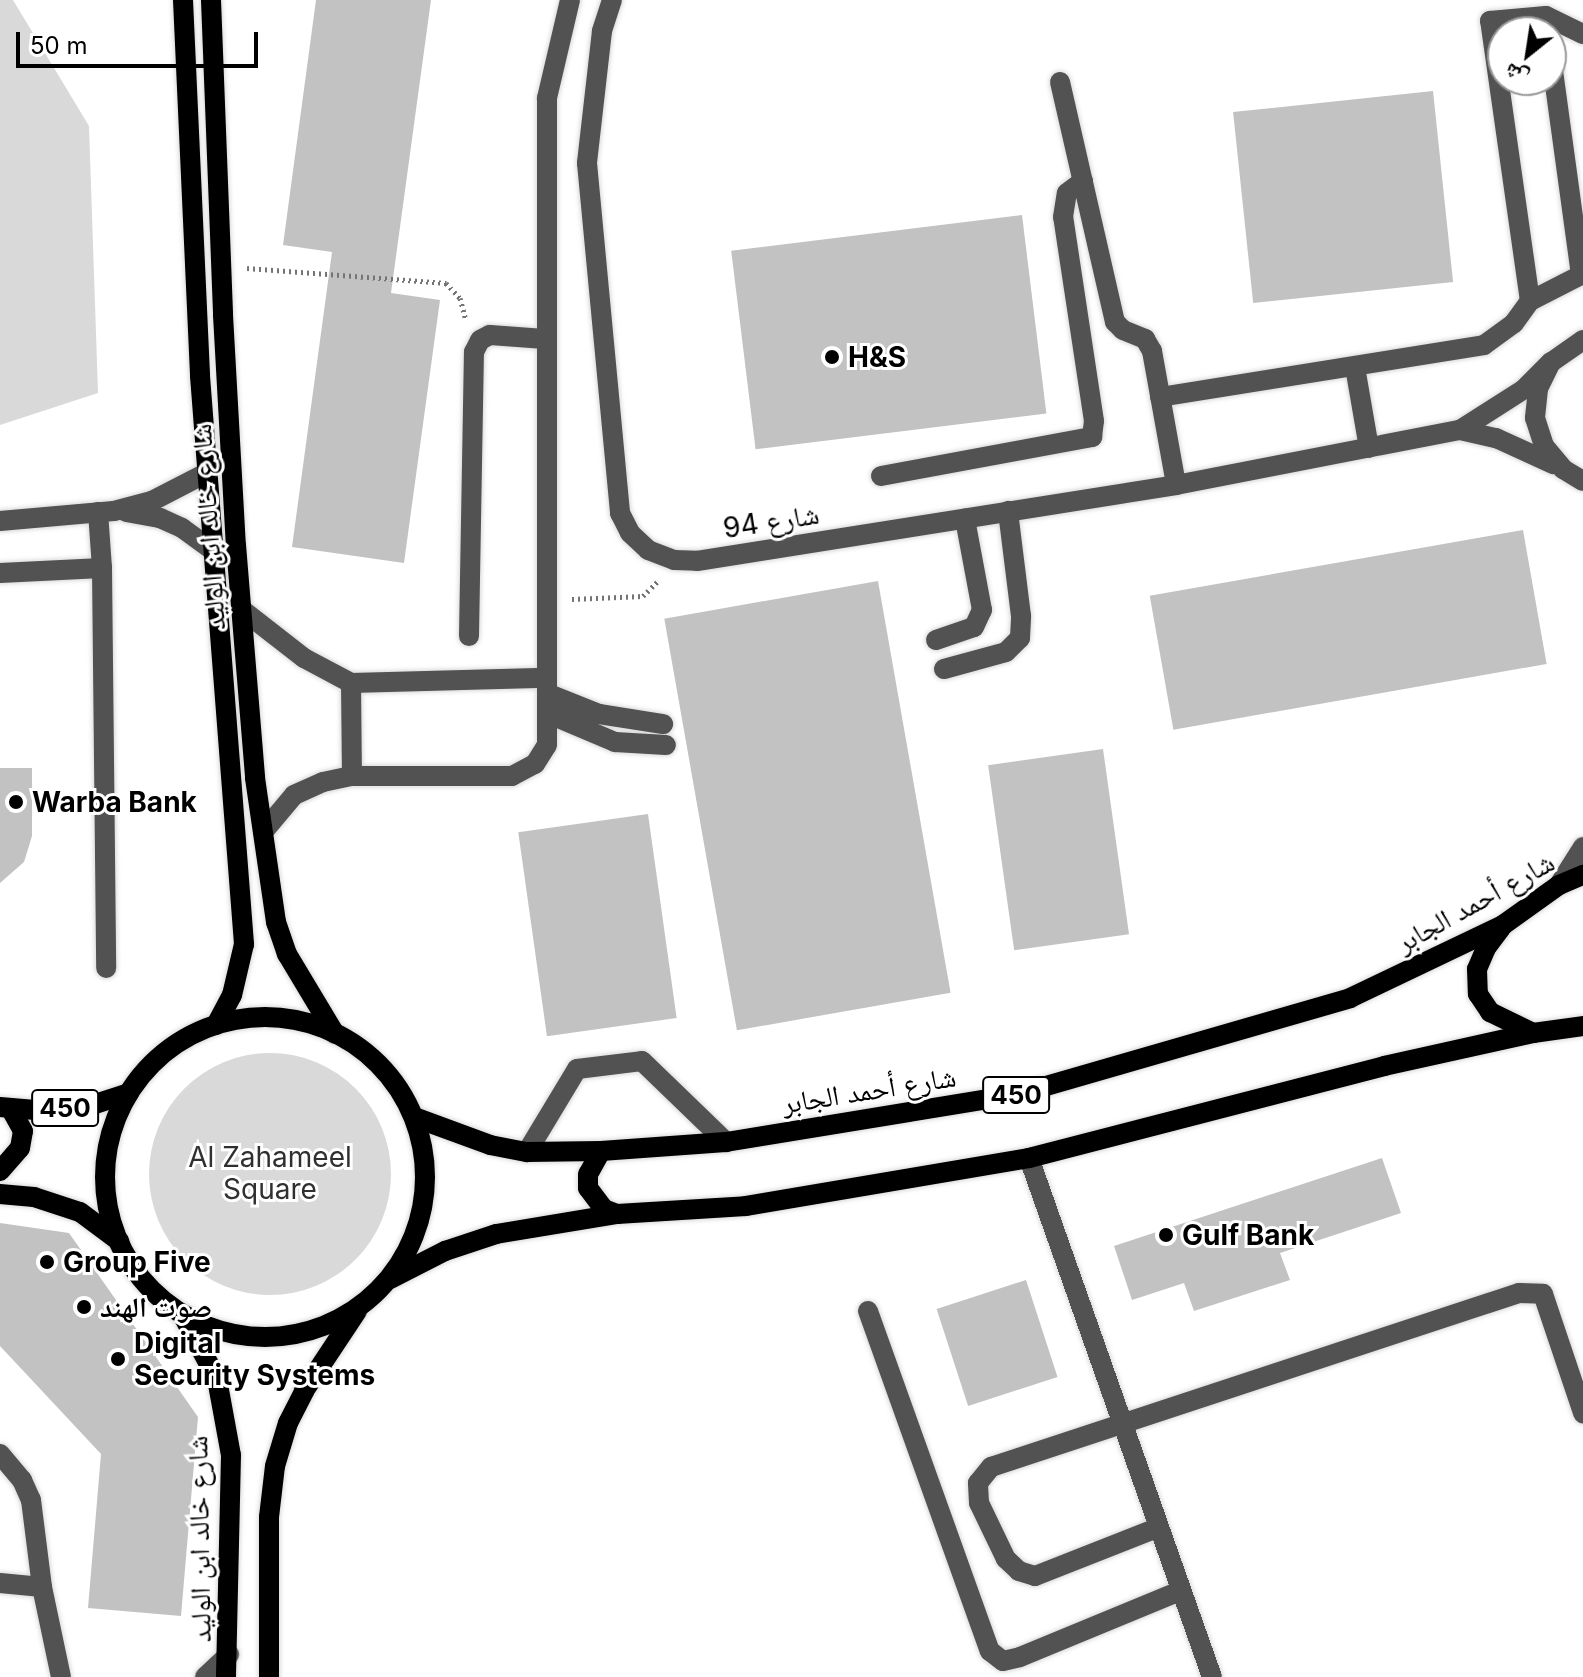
<!DOCTYPE html>
<html>
<head>
<meta charset="utf-8">
<style>
  body { margin:0 }
  #map { position:relative; width:1583px; height:1677px; overflow:hidden; background:#fff; font-family:Inter,"Noto Naskh Arabic",sans-serif }
  div>[style] { position:absolute }
  .green>* { inset:0; background:#d9d9d9 }
  .round { border-radius:50% }
  .building>* { inset:0; background:#c2c2c2; transform-origin:0 0 }
  .path>* { height:5px; margin-top:-2.5px; transform-origin:0; background:repeating-linear-gradient(90deg,#747474 0 2px,transparent 0 6px) }
  .roads { filter:drop-shadow(0 0 2px #dbdbdb) drop-shadow(0 0 2px #dbdbdb) }
  .minor>* { height:20px; margin:-10px; padding:0 10px; transform-origin:10px; border-radius:10px; background:#525252 }
  .major>* { height:20px; margin:-10px; padding:0 10px; transform-origin:10px; border-radius:10px; background:#000 }
  .major>.ring { margin:-10px; padding:0; box-sizing:content-box; background:none; border:20px solid #000; border-radius:50% }
  .dots>* { width:22px; height:22px; translate:-50% -50%; box-sizing:border-box; border:4px solid #fff; border-radius:50% }
  span { translate:-50% -50%; white-space:nowrap; text-align:center; line-height:1.15; -webkit-text-stroke:6px #fff; paint-order:stroke }
  .shield-label span { padding:2px 6px; background:#fff; border:2px solid; border-radius:6px; -webkit-text-stroke-width:0 }
  .shield-label { font-size:26px; color:#000; font-weight:700 }
  .poi-label { font-size:28px; color:#000; font-weight:700 }
  .left { translate:0 -50%; text-align:left }
  .street-label { font-size:28px; color:#000 }
  .park-label { font-size:28px; color:#303030 }
  .north { position:absolute; left:1487px; top:16px; width:80px; height:80px; box-sizing:border-box; background:#fff; border:2px solid #999; border-radius:50%; rotate:210deg; font-size:22px; font-weight:700; line-height:32px; text-align:center; color:#000 }
  .north::after { content:''; display:block; margin:auto; width:28px; height:36px; background:#000; clip-path:polygon(50% 0,100% 100%,50% 72%,0 100%) }
  .scale { position:absolute; left:16px; top:32px; width:242px; height:36px; box-sizing:border-box; border:4px solid #000; border-top:0; padding-left:10px; font-size:24px; line-height:28px; white-space:nowrap; color:#000; -webkit-text-stroke:6px #fff; paint-order:stroke }
</style>
</head>
<body>
<div id="map">
  <div class="green">
    <div style="clip-path:polygon(0 0,13px 0,89px 126px,98px 393px,0 425px)"></div>
    <div class="round" style="left:149px;top:1053px;width:242px;height:242px"></div>
  </div>
  <div class="building">
    <div style="clip-path:polygon(316px 0,431px 0,391px 293px,440px 300px,404px 563px,292px 547px,332px 252px,283px 245px)"></div>
    <div style="left:1433px;top:91px;width:192px;height:201px;rotate:84deg"></div>
    <div style="left:1022px;top:215px;width:200px;height:293px;rotate:83deg"></div>
    <div style="left:1523px;top:530px;width:136px;height:379px;rotate:80deg"></div>
    <div style="left:878px;top:581px;width:418px;height:217px;rotate:80deg"></div>
    <div style="left:1103px;top:749px;width:187px;height:116px;rotate:82deg"></div>
    <div style="clip-path:polygon(0 768px,32px 768px,32px 836px,24px 862px,0 883px)"></div>
    <div style="left:648px;top:814px;width:206px;height:131px;rotate:82deg"></div>
    <div style="clip-path:polygon(1382px 1158px,1401px 1213px,1280px 1253px,1290px 1280px,1194px 1311px,1184px 1283px,1132px 1300px,1114px 1246px)"></div>
    <div style="clip-path:polygon(0 1223px,69px 1233px,198px 1417px,181px 1616px,88px 1608px,101px 1454px,0 1346px)"></div>
    <div style="left:1026px;top:1280px;width:102px;height:94px;rotate:72deg"></div>
  </div>
  <div class="path">
    <div style="left:247px;top:268px;width:200px;rotate:4.3deg"></div>
    <div style="left:446px;top:283px;width:21px;rotate:47deg"></div>
    <div style="left:460px;top:298px;width:23px;rotate:75deg"></div>
    <div style="left:572px;top:599px;width:71px;rotate:-2.4deg"></div>
    <div style="left:643px;top:596px;width:23px;rotate:-45deg"></div>
  </div>
  <div class="roads">
    <div class="minor">
      <div style="left:612px;top:0;width:33px;rotate:108deg"></div>
      <div style="left:602px;top:31px;width:133px;rotate:96.5deg"></div>
      <div style="left:587px;top:163px;width:352px;rotate:84.6deg"></div>
      <div style="left:620px;top:513px;width:22px;rotate:63deg"></div>
      <div style="left:630px;top:533px;width:25px;rotate:43deg"></div>
      <div style="left:648px;top:550px;width:28px;rotate:21deg"></div>
      <div style="left:674px;top:560px;width:23px;rotate:2deg"></div>
      <div style="left:697px;top:561px;width:485px;rotate:-9deg"></div>
      <div style="left:1176px;top:485px;width:289px;rotate:-11deg"></div>
      <div style="left:1460px;top:430px;width:76px;rotate:-32.6deg"></div>
      <div style="left:1524px;top:389px;width:38px;rotate:-45deg"></div>
      <div style="left:1551px;top:56px;width:221px;rotate:82.2deg"></div>
      <div style="left:1060px;top:82px;width:246px;rotate:77.1deg"></div>
      <div style="left:1115px;top:322px;width:11px;rotate:45deg"></div>
      <div style="left:1123px;top:330px;width:24px;rotate:22deg"></div>
      <div style="left:1145px;top:339px;width:14px;rotate:60deg"></div>
      <div style="left:1152px;top:351px;width:136px;rotate:79.8deg"></div>
      <div style="left:1530px;top:301px;width:283px;rotate:-98.1deg"></div>
      <div style="left:1490px;top:21px;width:56px;rotate:-5.1deg"></div>
      <div style="left:1546px;top:16px;width:41px;rotate:25.9deg"></div>
      <div style="left:1583px;top:340px;width:39px;rotate:145deg"></div>
      <div style="left:1551px;top:362px;width:30px;rotate:116deg"></div>
      <div style="left:1538px;top:389px;width:29px;rotate:96deg"></div>
      <div style="left:1535px;top:418px;width:29px;rotate:72deg"></div>
      <div style="left:1544px;top:446px;width:30px;rotate:50deg"></div>
      <div style="left:1563px;top:469px;width:23px;rotate:31deg"></div>
      <div style="left:1355px;top:367px;width:82px;rotate:80.2deg"></div>
      <div style="left:1160px;top:397px;width:328px;rotate:-9.1deg"></div>
      <div style="left:1484px;top:345px;width:37px;rotate:-36deg"></div>
      <div style="left:1514px;top:323px;width:27px;rotate:-54deg"></div>
      <div style="left:1530px;top:301px;width:59px;rotate:-27deg"></div>
      <div style="left:1460px;top:430px;width:37px;rotate:13deg"></div>
      <div style="left:1496px;top:438px;width:63px;rotate:24.5deg"></div>
      <div style="left:881px;top:476px;width:215px;rotate:-10.5deg"></div>
      <div style="left:1092px;top:437px;width:16px;rotate:-83deg"></div>
      <div style="left:1094px;top:421px;width:206px;rotate:-98.6deg"></div>
      <div style="left:1063px;top:217px;width:24px;rotate:-81deg"></div>
      <div style="left:1067px;top:193px;width:20px;rotate:-37deg"></div>
      <div style="left:98px;top:512px;width:56px;rotate:85.9deg"></div>
      <div style="left:102px;top:568px;width:400px;rotate:89.4deg"></div>
      <div style="left:126px;top:512px;width:35px;rotate:10deg"></div>
      <div style="left:160px;top:518px;width:24px;rotate:24deg"></div>
      <div style="left:182px;top:528px;width:39px;rotate:36deg"></div>
      <div style="left:0;top:521px;width:114px;rotate:-5deg"></div>
      <div style="left:114px;top:511px;width:39px;rotate:-15deg"></div>
      <div style="left:152px;top:501px;width:63px;rotate:-27.4deg"></div>
      <div style="left:0;top:573px;width:102px;rotate:-2.8deg"></div>
      <div style="left:241px;top:609px;width:80px;rotate:37.9deg"></div>
      <div style="left:304px;top:658px;width:53px;rotate:28deg"></div>
      <div style="left:351px;top:683px;width:196px;rotate:-1.5deg"></div>
      <div style="left:469px;top:636px;width:284px;rotate:-89deg"></div>
      <div style="left:474px;top:352px;width:13px;rotate:-63deg"></div>
      <div style="left:480px;top:340px;width:11px;rotate:-27deg"></div>
      <div style="left:490px;top:335px;width:55px;rotate:4.2deg"></div>
      <div style="left:936px;top:640px;width:40px;rotate:-18.9deg"></div>
      <div style="left:974px;top:627px;width:19px;rotate:-65deg"></div>
      <div style="left:982px;top:610px;width:93px;rotate:-100.6deg"></div>
      <div style="left:944px;top:669px;width:64px;rotate:-15.3deg"></div>
      <div style="left:1006px;top:652px;width:20px;rotate:-45deg"></div>
      <div style="left:1020px;top:638px;width:22px;rotate:-87deg"></div>
      <div style="left:1021px;top:616px;width:106px;rotate:-97.1deg"></div>
      <div style="left:351px;top:683px;width:93px;rotate:89.4deg"></div>
      <div style="left:549px;top:694px;width:54px;rotate:21.8deg"></div>
      <div style="left:599px;top:714px;width:65px;rotate:8.9deg"></div>
      <div style="left:549px;top:714px;width:72px;rotate:23deg"></div>
      <div style="left:615px;top:742px;width:51px;rotate:3.4deg"></div>
      <div style="left:263px;top:832px;width:48px;rotate:-50deg"></div>
      <div style="left:294px;top:795px;width:32px;rotate:-24deg"></div>
      <div style="left:323px;top:782px;width:30px;rotate:-12deg"></div>
      <div style="left:352px;top:776px;width:160px"></div>
      <div style="left:512px;top:776px;width:26px;rotate:-28deg"></div>
      <div style="left:535px;top:764px;width:22px;rotate:-58deg"></div>
      <div style="left:547px;top:745px;width:647px;rotate:-90deg"></div>
      <div style="left:547px;top:98px;width:101px;rotate:-76.8deg"></div>
      <div style="left:1559px;top:885px;width:45px;rotate:-57.7deg"></div>
      <div style="left:527px;top:1152px;width:97px;rotate:-58.9deg"></div>
      <div style="left:577px;top:1069px;width:65px;rotate:-7deg"></div>
      <div style="left:642px;top:1061px;width:117px;rotate:44deg"></div>
      <div style="left:1029px;top:1158px;width:550px;rotate:70.58deg"></div>
      <div style="left:868px;top:1311px;width:361px;rotate:70.3deg"></div>
      <div style="left:990px;top:1651px;width:16px;rotate:38deg"></div>
      <div style="left:1003px;top:1661px;width:17px;rotate:-13deg"></div>
      <div style="left:1020px;top:1657px;width:173px;rotate:-22.4deg"></div>
      <div style="left:0;top:1454px;width:34px;rotate:50deg"></div>
      <div style="left:22px;top:1480px;width:22px;rotate:66deg"></div>
      <div style="left:31px;top:1500px;width:88px;rotate:82.8deg"></div>
      <div style="left:42px;top:1587px;width:92px;rotate:78.1deg"></div>
      <div style="left:1157px;top:1528px;width:131px;rotate:158.5deg"></div>
      <div style="left:1035px;top:1576px;width:17px;rotate:-163deg"></div>
      <div style="left:1019px;top:1571px;width:18px;rotate:-137deg"></div>
      <div style="left:1006px;top:1559px;width:62px;rotate:-115.7deg"></div>
      <div style="left:979px;top:1503px;width:20px;rotate:-93deg"></div>
      <div style="left:978px;top:1483px;width:21px;rotate:-51deg"></div>
      <div style="left:991px;top:1467px;width:556px;rotate:-18.24deg"></div>
      <div style="left:1519px;top:1293px;width:24px;rotate:2deg"></div>
      <div style="left:1543px;top:1294px;width:126px;rotate:71.4deg"></div>
      <div style="left:0;top:1583px;width:42px;rotate:5.4deg"></div>
      <div style="left:205px;top:1677px;width:33px;rotate:-43deg"></div>
    </div>
    <div class="major">
      <div style="left:183px;top:0;width:376px;rotate:87.4deg"></div>
      <div style="left:200px;top:376px;width:570px;rotate:85.57deg"></div>
      <div style="left:244px;top:944px;width:52px;rotate:103.2deg"></div>
      <div style="left:232px;top:995px;width:34px;rotate:118deg"></div>
      <div style="left:211px;top:0;width:315px;rotate:87.8deg"></div>
      <div style="left:223px;top:315px;width:230px;rotate:86.8deg"></div>
      <div style="left:236px;top:545px;width:234px;rotate:85.3deg"></div>
      <div style="left:255px;top:778px;width:146px;rotate:81.7deg"></div>
      <div style="left:276px;top:922px;width:34px;rotate:71deg"></div>
      <div style="left:287px;top:954px;width:93px;rotate:59deg"></div>
      <div style="left:1501px;top:928px;width:25px;rotate:127deg"></div>
      <div style="left:1486px;top:948px;width:23px;rotate:113deg"></div>
      <div style="left:1477px;top:969px;width:25px;rotate:88deg"></div>
      <div style="left:1478px;top:994px;width:22px;rotate:56deg"></div>
      <div style="left:1490px;top:1012px;width:48px;rotate:26deg"></div>
      <div class="ring" style="left:105px;top:1017px;width:300px;height:300px"></div>
      <div style="left:0;top:1107px;width:47px;rotate:4.9deg"></div>
      <div style="left:47px;top:1111px;width:45px;rotate:-7.6deg"></div>
      <div style="left:92px;top:1105px;width:39px;rotate:-18deg"></div>
      <div style="left:414px;top:1117px;width:81px;rotate:20.2deg"></div>
      <div style="left:490px;top:1145px;width:38px;rotate:11deg"></div>
      <div style="left:527px;top:1152px;width:74px;rotate:-0.8deg"></div>
      <div style="left:601px;top:1151px;width:125px;rotate:-4.1deg"></div>
      <div style="left:726px;top:1142px;width:296px;rotate:-9.3deg"></div>
      <div style="left:1018px;top:1094px;width:346px;rotate:-16.1deg"></div>
      <div style="left:1350px;top:998px;width:170px;rotate:-25.5deg"></div>
      <div style="left:1503px;top:925px;width:69px;rotate:-35.5deg"></div>
      <div style="left:1559px;top:885px;width:26px;rotate:-23deg"></div>
      <div style="left:601px;top:1151px;width:26px;rotate:119deg"></div>
      <div style="left:588px;top:1174px;width:14px;rotate:90deg"></div>
      <div style="left:588px;top:1188px;width:26px;rotate:53deg"></div>
      <div style="left:604px;top:1209px;width:14px;rotate:21deg"></div>
      <div style="left:0;top:1171px;width:30px;rotate:-49deg"></div>
      <div style="left:20px;top:1148px;width:17px;rotate:-80deg"></div>
      <div style="left:23px;top:1131px;width:26px;rotate:-119deg"></div>
      <div style="left:0;top:1194px;width:34px;rotate:5deg"></div>
      <div style="left:34px;top:1197px;width:48px;rotate:18.1deg"></div>
      <div style="left:80px;top:1212px;width:49px;rotate:36.6deg"></div>
      <div style="left:390px;top:1279px;width:62px;rotate:-27deg"></div>
      <div style="left:445px;top:1251px;width:54px;rotate:-18.4deg"></div>
      <div style="left:496px;top:1234px;width:123px;rotate:-9.4deg"></div>
      <div style="left:617px;top:1214px;width:129px;rotate:-3.5deg"></div>
      <div style="left:746px;top:1206px;width:287px;rotate:-9.6deg"></div>
      <div style="left:1029px;top:1158px;width:367px;rotate:-14.5deg"></div>
      <div style="left:1384px;top:1066px;width:153px;rotate:-12.5deg"></div>
      <div style="left:1533px;top:1033px;width:50px;rotate:-8deg"></div>
      <div style="left:182px;top:1314px;width:74px;rotate:61.7deg"></div>
      <div style="left:217px;top:1379px;width:77px;rotate:79.6deg"></div>
      <div style="left:231px;top:1455px;width:222px;rotate:91.3deg"></div>
      <div style="left:269px;top:1677px;width:160px;rotate:-90deg"></div>
      <div style="left:269px;top:1517px;width:51px;rotate:-83.3deg"></div>
      <div style="left:275px;top:1466px;width:45px;rotate:-73.2deg"></div>
      <div style="left:288px;top:1423px;width:36px;rotate:-63deg"></div>
      <div style="left:304px;top:1391px;width:96px;rotate:-56.5deg"></div>
    </div>
  </div>
  <div class="dots">
    <div style="left:832px;top:357px;background:#000"></div>
    <div style="left:16px;top:802px;background:#000"></div>
    <div style="left:1166px;top:1235px;background:#000"></div>
    <div style="left:47px;top:1262px;background:#000"></div>
    <div style="left:84px;top:1307px;background:#000"></div>
    <div style="left:118px;top:1359px;background:#000"></div>
  </div>
  <div class="shield-label">
    <span style="left:1016px;top:1095px">450</span>
    <span style="left:65px;top:1108px">450</span>
  </div>
  <div class="poi-label">
    <span class="left" style="left:848px;top:357px">H&amp;S</span>
    <span class="left" style="left:32px;top:802px">Warba Bank</span>
    <span class="left" style="left:1182px;top:1235px">Gulf Bank</span>
    <span class="left" style="left:63px;top:1262px">Group Five</span>
    <span class="left" style="left:100px;top:1307px">صوت الهند</span>
    <span class="left" style="left:134px;top:1359px">Digital<br>Security Systems</span>
  </div>
  <div class="street-label">
    <span style="left:771px;top:521px;rotate:-9deg">شارع 94</span>
    <span style="left:208px;top:527px;rotate:-94deg">شارع خالد ابن الوليد</span>
    <span style="left:1475px;top:902px;rotate:-29deg">شارع أحمد الجابر</span>
    <span style="left:869px;top:1090px;rotate:-9deg">شارع أحمد الجابر</span>
    <span style="left:199px;top:1539px;rotate:-91deg">شارع خالد ابن الوليد</span>
  </div>
  <div class="park-label">
    <span style="left:270px;top:1173px">Al Zahameel<br>Square</span>
  </div>
  <div class="north">ش</div>
  <div class="scale">50 m</div>
</div>
</body>
</html>
